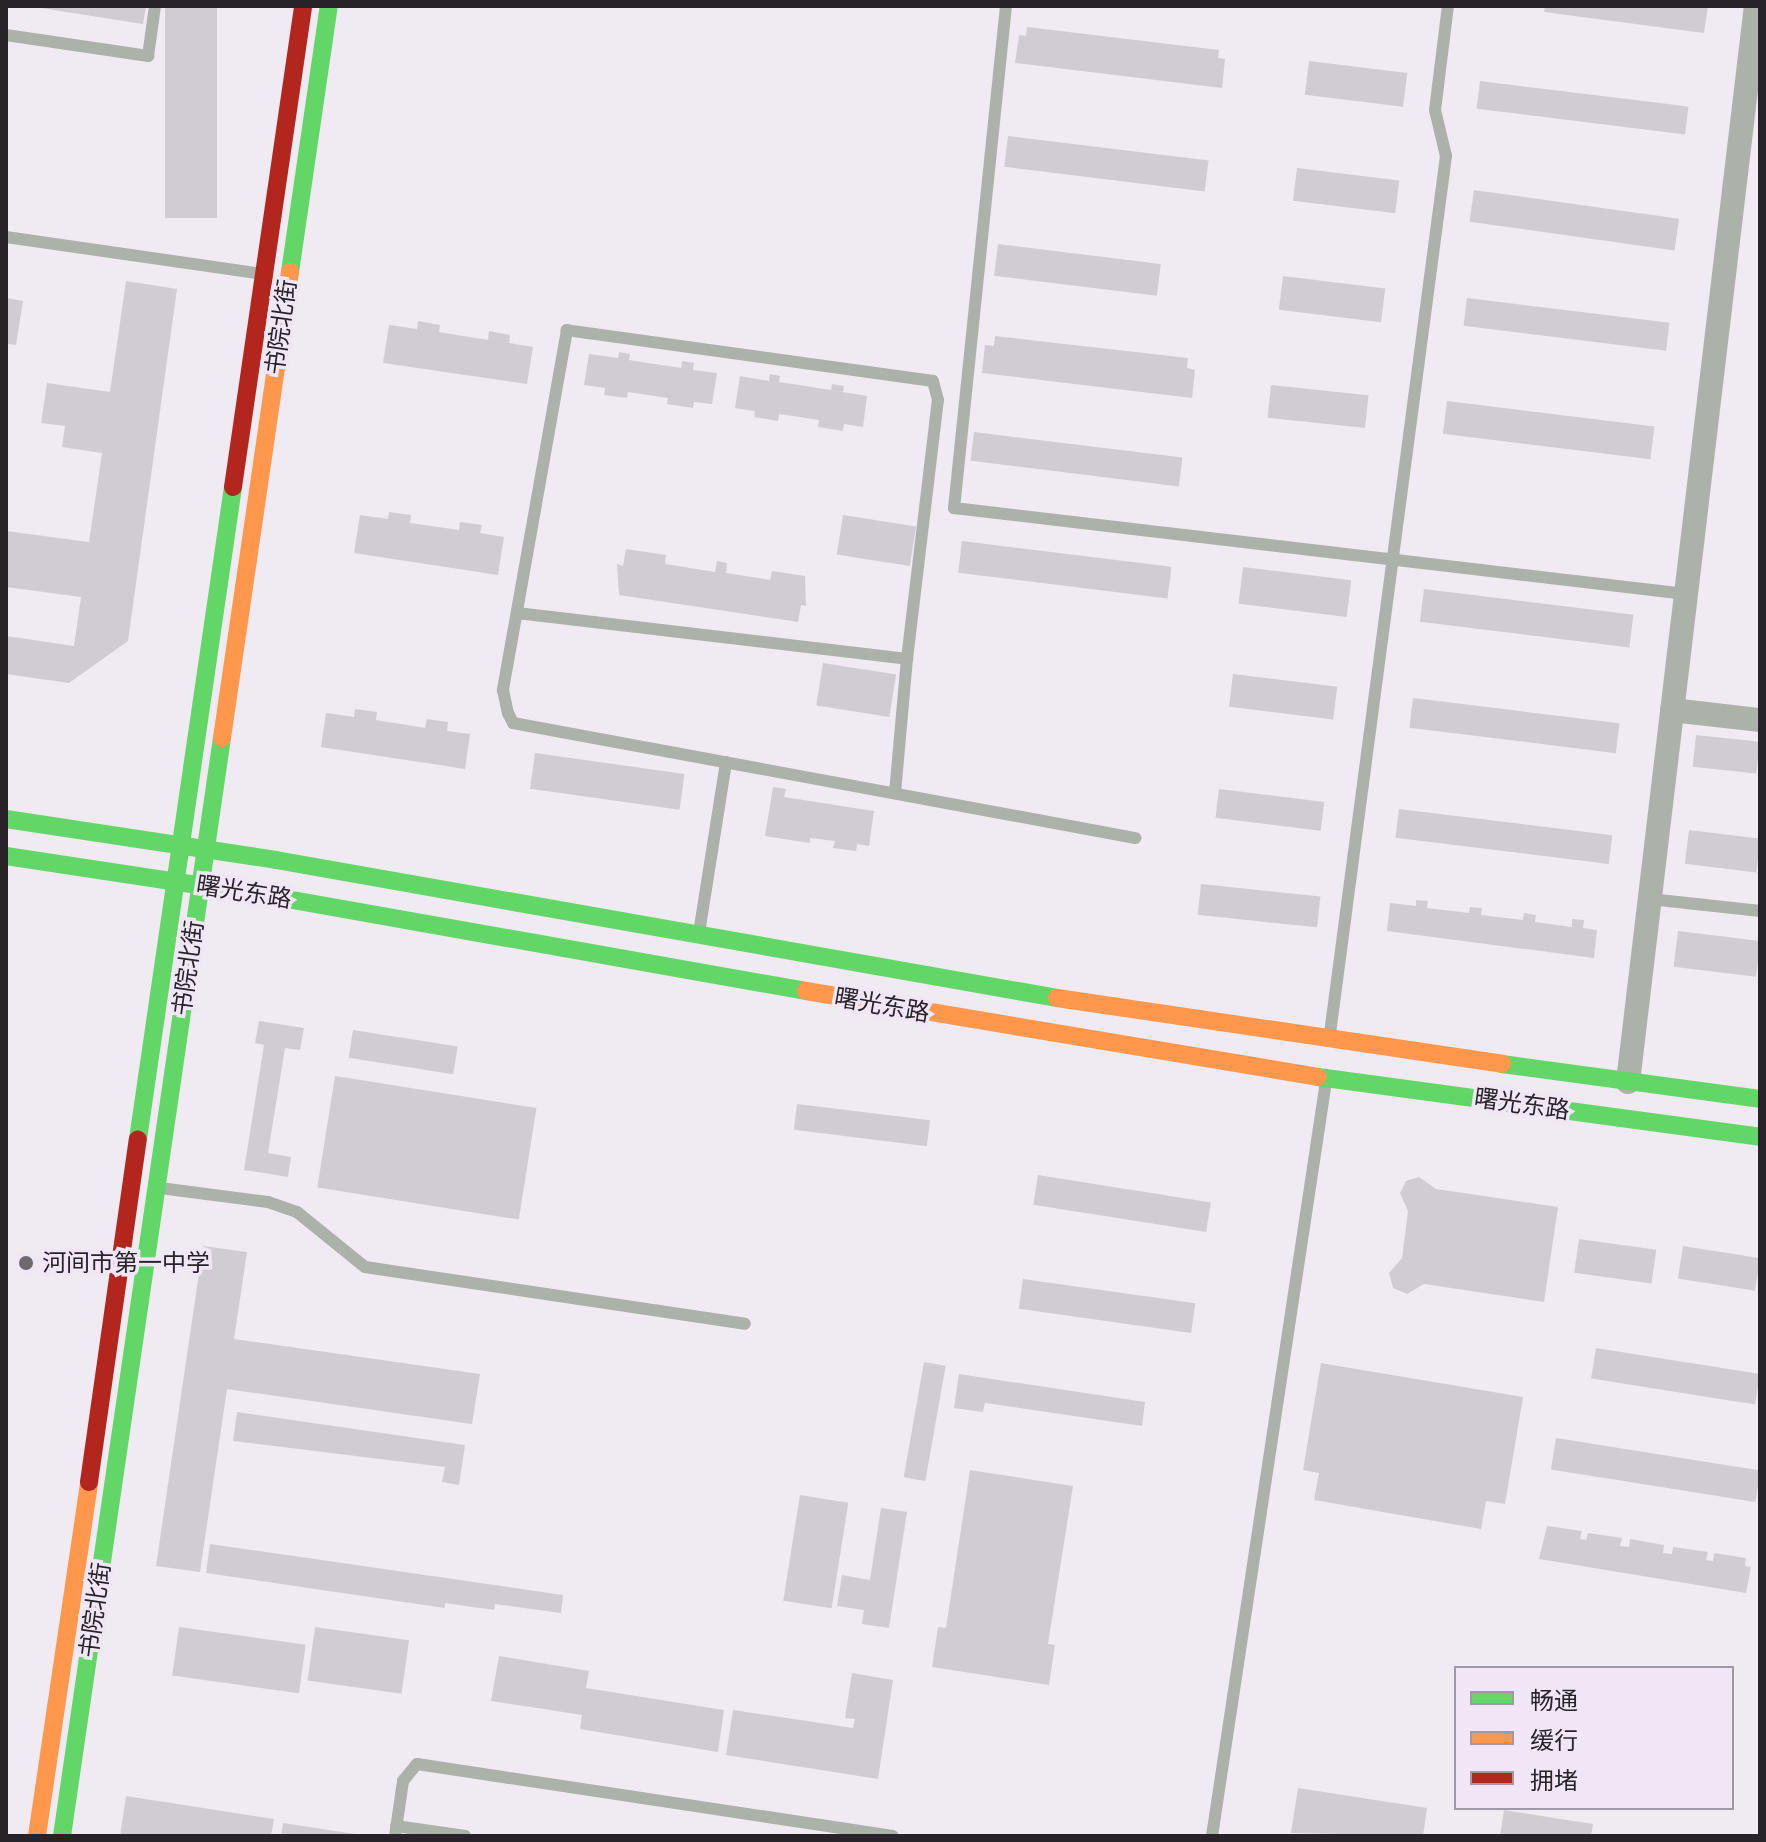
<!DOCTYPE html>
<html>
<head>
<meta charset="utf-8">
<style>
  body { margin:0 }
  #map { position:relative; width:1766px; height:1842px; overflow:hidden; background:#f0eaf2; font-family:"Archivo Narrow","Noto Sans SC",sans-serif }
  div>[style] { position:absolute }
  .building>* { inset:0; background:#d1ccd3; transform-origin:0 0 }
  .lane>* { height:12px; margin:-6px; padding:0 6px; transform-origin:6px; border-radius:6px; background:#acb1a9 }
  .street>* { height:24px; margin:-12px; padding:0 12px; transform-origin:12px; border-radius:12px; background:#acb1a9 }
  .fast>* { height:18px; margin:-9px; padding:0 9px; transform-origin:9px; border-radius:9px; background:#63d668 }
  .slow>* { height:18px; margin:-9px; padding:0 9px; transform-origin:9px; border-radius:9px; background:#ff974d }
  .jam>* { height:18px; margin:-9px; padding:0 9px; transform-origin:9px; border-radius:9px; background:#b3261e }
  .dots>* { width:22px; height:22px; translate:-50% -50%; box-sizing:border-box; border:4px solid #f1e6f6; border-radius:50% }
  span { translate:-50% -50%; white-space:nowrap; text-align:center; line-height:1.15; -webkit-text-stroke:7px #f1e6f6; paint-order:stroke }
  .street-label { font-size:24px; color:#272329 }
  .poi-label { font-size:24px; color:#272329 }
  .left { translate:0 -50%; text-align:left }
  .frame { position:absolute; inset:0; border:8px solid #272329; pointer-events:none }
  .legend { position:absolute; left:1454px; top:1666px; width:280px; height:144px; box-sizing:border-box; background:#f1e6f6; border:2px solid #a098a4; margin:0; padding:10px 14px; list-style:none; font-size:24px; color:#272329 }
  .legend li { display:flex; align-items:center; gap:16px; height:40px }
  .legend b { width:40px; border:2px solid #a098a4 }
</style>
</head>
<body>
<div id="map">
  <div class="building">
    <div style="clip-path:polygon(28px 6px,146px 6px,143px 24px)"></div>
    <div style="left:165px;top:6px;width:52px;height:212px"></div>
    <div style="clip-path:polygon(1545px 6px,1708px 6px,1704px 33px,1544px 12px)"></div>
    <div style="clip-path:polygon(1027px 27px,1219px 50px,1218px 58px,1225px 59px,1222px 88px,1015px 63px,1019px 35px,1026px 36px)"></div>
    <div style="left:1309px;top:61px;width:99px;height:34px;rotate:7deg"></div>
    <div style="left:1480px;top:81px;width:210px;height:28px;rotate:7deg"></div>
    <div style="left:1008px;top:136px;width:202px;height:31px;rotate:7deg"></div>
    <div style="left:1297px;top:168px;width:103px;height:33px;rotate:7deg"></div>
    <div style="left:1474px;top:190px;width:207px;height:32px;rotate:8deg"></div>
    <div style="left:998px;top:244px;width:164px;height:32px;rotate:7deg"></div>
    <div style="left:1283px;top:276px;width:103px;height:34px;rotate:7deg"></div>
    <div style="clip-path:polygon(126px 281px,177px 289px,128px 641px,69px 683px,6px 674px,6px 636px,74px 646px,81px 597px,6px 587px,6px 531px,89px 542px,102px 453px,62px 447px,65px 426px,41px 423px,47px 383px,110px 392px)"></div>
    <div style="clip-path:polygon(6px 298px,23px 301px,16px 345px,6px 344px)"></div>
    <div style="left:1467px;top:298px;width:204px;height:28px;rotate:7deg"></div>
    <div style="clip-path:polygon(418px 321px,440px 325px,439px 332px,488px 340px,489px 331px,510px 335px,509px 343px,533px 347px,527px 384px,383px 363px,389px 325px,417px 329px)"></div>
    <div style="clip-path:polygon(995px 336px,1188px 358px,1187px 368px,1195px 370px,1192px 398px,982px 373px,985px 345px,994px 346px)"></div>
    <div style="clip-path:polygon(619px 352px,630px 354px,629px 360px,681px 368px,682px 361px,694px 363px,693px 370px,717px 373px,712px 404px,694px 402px,693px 408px,667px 404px,668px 398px,628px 392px,627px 398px,604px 395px,605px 388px,584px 385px,589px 354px,618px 358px)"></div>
    <div style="clip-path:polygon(770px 374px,780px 376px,779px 382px,831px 390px,832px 384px,844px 386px,843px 392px,867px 396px,863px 427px,844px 424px,843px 431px,818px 427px,819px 420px,779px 414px,778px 421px,754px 417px,755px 411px,735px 408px,740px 376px,769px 381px)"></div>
    <div style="left:1271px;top:385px;width:98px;height:33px;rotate:6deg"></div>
    <div style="left:1447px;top:401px;width:209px;height:33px;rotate:7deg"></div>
    <div style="left:974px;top:432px;width:210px;height:29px;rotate:7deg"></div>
    <div style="clip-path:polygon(389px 512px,411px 515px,410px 523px,459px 530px,460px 522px,482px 525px,480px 533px,504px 537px,498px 575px,354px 553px,360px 515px,388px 519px)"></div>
    <div style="left:843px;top:515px;width:74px;height:40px;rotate:9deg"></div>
    <div style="left:962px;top:541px;width:211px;height:32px;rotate:7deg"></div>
    <div style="clip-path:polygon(626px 549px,666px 555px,665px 564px,715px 572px,717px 561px,727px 563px,726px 573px,770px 580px,772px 571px,805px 576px,806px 606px,801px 605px,798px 622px,619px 595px,617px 564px,623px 566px)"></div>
    <div style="left:1243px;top:567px;width:109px;height:37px;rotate:7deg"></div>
    <div style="left:1424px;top:589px;width:211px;height:33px;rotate:7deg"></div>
    <div style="left:823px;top:663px;width:74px;height:43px;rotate:9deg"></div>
    <div style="left:1233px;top:674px;width:105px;height:33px;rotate:7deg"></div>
    <div style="left:1413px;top:698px;width:208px;height:30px;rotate:7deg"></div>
    <div style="clip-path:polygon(355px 709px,377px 712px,376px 720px,425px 728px,427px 719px,448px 722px,447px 731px,470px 734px,465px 769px,321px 747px,326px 713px,354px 717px)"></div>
    <div style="left:1696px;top:735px;width:64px;height:32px;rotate:6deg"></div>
    <div style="left:535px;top:753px;width:151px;height:36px;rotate:8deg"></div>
    <div style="clip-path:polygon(773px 787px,786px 789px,784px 797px,874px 811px,869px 846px,857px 844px,856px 851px,833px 848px,835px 841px,810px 838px,810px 843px,765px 836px)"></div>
    <div style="left:1219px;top:789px;width:106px;height:29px;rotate:7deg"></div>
    <div style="left:1399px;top:809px;width:215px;height:29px;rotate:7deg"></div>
    <div style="left:1689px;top:830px;width:72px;height:34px;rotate:7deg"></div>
    <div style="left:1201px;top:884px;width:120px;height:31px;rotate:6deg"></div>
    <div style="clip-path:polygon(1416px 900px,1428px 901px,1427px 908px,1469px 913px,1470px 907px,1482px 908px,1481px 915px,1523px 920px,1524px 913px,1536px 915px,1535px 922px,1572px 927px,1572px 919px,1584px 920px,1583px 928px,1597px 930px,1594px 958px,1387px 931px,1390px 903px,1416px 906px)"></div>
    <div style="left:1678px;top:931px;width:83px;height:36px;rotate:7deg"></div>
    <div style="clip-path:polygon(259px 1021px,304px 1028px,300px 1050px,285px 1048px,268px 1153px,291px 1157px,288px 1177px,244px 1170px,264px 1045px,255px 1043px)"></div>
    <div style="left:353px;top:1030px;width:106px;height:28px;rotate:9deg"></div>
    <div style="left:335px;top:1076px;width:204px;height:113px;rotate:9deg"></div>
    <div style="left:797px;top:1104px;width:134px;height:26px;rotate:7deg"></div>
    <div style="left:1038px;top:1175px;width:175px;height:30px;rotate:9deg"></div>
    <div style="clip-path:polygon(1419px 1177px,1436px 1189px,1558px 1207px,1544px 1302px,1424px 1284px,1407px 1294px,1393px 1288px,1389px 1273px,1402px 1258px,1408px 1211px,1400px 1193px,1406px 1181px)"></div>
    <div style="left:1579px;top:1239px;width:78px;height:34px;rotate:8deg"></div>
    <div style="clip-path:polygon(203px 1246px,247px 1252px,234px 1339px,480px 1374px,472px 1424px,227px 1389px,200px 1572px,156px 1566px)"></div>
    <div style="left:1683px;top:1246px;width:78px;height:33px;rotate:9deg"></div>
    <div style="left:1023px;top:1279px;width:174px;height:30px;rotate:8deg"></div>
    <div style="left:1596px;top:1348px;width:166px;height:31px;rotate:9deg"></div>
    <div style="left:924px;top:1362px;width:22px;height:117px;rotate:10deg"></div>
    <div style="clip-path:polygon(1321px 1363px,1523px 1397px,1505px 1504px,1486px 1501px,1481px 1529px,1314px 1500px,1319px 1473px,1303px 1470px)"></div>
    <div style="clip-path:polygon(959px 1374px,1145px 1402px,1142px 1426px,985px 1403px,983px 1412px,954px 1408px)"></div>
    <div style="clip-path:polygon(237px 1412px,465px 1445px,459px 1485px,442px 1482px,445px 1467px,233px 1441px)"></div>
    <div style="left:1556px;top:1438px;width:207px;height:32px;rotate:9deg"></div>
    <div style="clip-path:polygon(970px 1470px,1073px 1486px,1048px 1644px,1055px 1645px,1049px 1685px,932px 1667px,938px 1627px,946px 1628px)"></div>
    <div style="left:800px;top:1495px;width:49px;height:107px;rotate:9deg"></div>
    <div style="clip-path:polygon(881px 1508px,907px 1512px,889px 1628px,862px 1624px,864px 1610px,837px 1606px,842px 1575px,870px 1580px)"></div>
    <div style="clip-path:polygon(1547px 1526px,1582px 1531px,1580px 1539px,1586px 1540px,1588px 1533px,1622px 1538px,1620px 1546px,1629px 1547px,1630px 1539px,1664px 1545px,1663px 1553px,1672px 1554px,1673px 1547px,1708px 1552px,1706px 1560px,1713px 1561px,1714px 1553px,1746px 1558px,1745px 1566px,1751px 1567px,1746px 1593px,1539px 1559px)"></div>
    <div style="clip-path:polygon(210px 1544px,563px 1595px,561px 1613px,495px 1604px,494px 1610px,445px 1603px,445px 1608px,206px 1573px)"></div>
    <div style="left:179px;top:1627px;width:128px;height:49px;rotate:8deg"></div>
    <div style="left:315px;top:1627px;width:95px;height:54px;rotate:8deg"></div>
    <div style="clip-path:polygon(499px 1656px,589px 1671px,586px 1688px,724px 1710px,718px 1752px,580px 1729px,582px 1715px,491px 1701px)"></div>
    <div style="clip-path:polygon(852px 1673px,893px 1680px,878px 1779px,726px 1755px,733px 1710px,853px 1728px,855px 1719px,845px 1718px)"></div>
    <div style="clip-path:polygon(1298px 1788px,1427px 1808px,1423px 1836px,1291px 1833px)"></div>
    <div style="clip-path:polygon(126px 1796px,274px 1819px,271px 1836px,120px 1836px)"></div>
    <div style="clip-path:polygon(1504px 1810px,1593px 1824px,1591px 1836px,1500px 1836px)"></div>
    <div style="clip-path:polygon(283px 1823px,355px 1834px,355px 1836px,281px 1836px)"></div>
  </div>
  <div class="lane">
    <div style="left:1006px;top:6px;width:505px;rotate:95.91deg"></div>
    <div style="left:954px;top:508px;width:737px;rotate:6.7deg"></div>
    <div style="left:6px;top:35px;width:144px;rotate:8.4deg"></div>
    <div style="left:148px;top:56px;width:50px;rotate:-82deg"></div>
    <div style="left:6px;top:237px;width:260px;rotate:8.2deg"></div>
    <div style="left:517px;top:613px;width:393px;rotate:6.7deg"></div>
    <div style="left:907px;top:659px;width:261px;rotate:-83.2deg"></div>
    <div style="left:938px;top:400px;width:20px;rotate:-105deg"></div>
    <div style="left:933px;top:381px;width:370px;rotate:-172.1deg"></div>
    <div style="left:567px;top:330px;width:366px;rotate:100.1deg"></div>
    <div style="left:503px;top:690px;width:24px;rotate:78deg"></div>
    <div style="left:508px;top:713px;width:11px;rotate:63deg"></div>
    <div style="left:513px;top:723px;width:633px;rotate:10.47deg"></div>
    <div style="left:895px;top:793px;width:135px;rotate:-84.9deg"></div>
    <div style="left:1650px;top:899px;width:111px;rotate:6.2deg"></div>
    <div style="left:699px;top:933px;width:173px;rotate:-81deg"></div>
    <div style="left:1329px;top:1041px;width:893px;rotate:-82.47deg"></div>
    <div style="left:1446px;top:156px;width:47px;rotate:-103.4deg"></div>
    <div style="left:1435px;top:110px;width:105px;rotate:-82.9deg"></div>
    <div style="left:160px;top:1188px;width:109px;rotate:7.4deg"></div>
    <div style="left:268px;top:1202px;width:31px;rotate:19deg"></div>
    <div style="left:297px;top:1212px;width:87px;rotate:39deg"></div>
    <div style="left:365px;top:1267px;width:384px;rotate:8.5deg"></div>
    <div style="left:396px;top:1826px;width:70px;rotate:8.2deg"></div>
    <div style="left:395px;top:1836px;width:56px;rotate:-81.7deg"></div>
    <div style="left:403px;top:1781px;width:22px;rotate:-51deg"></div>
    <div style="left:417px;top:1764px;width:481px;rotate:8.6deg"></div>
    <div style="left:1212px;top:1836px;width:764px;rotate:-81.41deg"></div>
  </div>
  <div class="street">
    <div style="left:1672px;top:710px;width:89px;rotate:6.5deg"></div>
    <div style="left:1628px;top:1082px;width:1084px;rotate:-83.22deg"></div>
  </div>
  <div class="fast">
    <div style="left:290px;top:272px;width:269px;rotate:-81.7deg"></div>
    <div style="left:6px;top:819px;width:273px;rotate:8.6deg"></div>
    <div style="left:276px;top:860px;width:793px;rotate:10.02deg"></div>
    <div style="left:6px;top:856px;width:267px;rotate:8.6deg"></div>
    <div style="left:270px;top:896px;width:544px;rotate:10.05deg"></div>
    <div style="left:1502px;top:1064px;width:260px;rotate:7.7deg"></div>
    <div style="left:1318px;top:1077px;width:446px;rotate:7.7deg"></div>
    <div style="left:138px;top:1139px;width:659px;rotate:-81.71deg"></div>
    <div style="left:62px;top:1836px;width:1110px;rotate:-81.71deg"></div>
  </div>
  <div class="slow">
    <div style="left:222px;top:738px;width:471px;rotate:-81.7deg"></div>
    <div style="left:806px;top:991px;width:519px;rotate:9.53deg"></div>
    <div style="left:1057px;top:998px;width:450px;rotate:8.4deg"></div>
    <div style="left:37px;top:1836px;width:358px;rotate:-81.6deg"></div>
  </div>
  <div class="jam">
    <div style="left:233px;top:487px;width:486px;rotate:-81.7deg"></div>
    <div style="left:89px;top:1482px;width:346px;rotate:-81.9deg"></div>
  </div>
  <div class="dots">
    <div style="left:26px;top:1263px;background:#6d696f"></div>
  </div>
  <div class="street-label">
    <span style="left:281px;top:327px;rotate:-82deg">书院北街</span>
    <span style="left:244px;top:892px;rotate:9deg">曙光东路</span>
    <span style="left:188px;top:968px;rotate:-82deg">书院北街</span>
    <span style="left:882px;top:1005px;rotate:10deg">曙光东路</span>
    <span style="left:1522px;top:1104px;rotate:8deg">曙光东路</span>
    <span style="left:95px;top:1610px;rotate:-82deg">书院北街</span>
  </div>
  <div class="poi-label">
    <span class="left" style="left:42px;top:1263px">河间市第一中学</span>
  </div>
  <div class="frame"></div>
  <ul class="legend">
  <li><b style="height:10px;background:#63d668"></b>畅通</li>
  <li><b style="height:10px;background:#ff974d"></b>缓行</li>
  <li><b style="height:10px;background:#b3261e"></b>拥堵</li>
  </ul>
</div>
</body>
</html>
